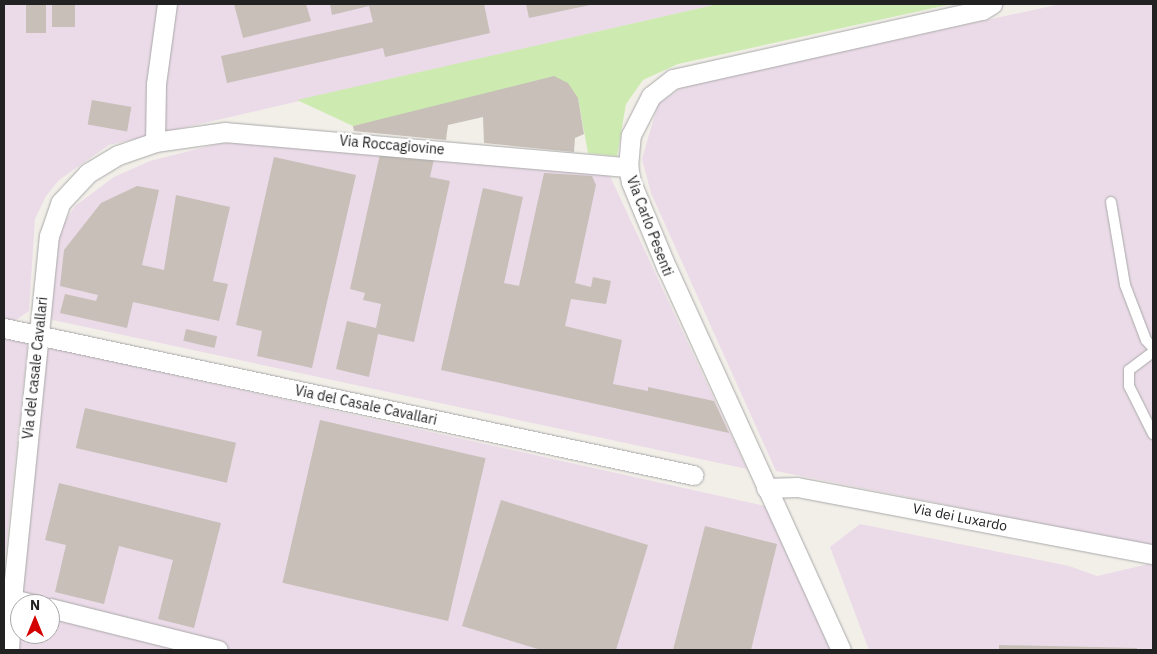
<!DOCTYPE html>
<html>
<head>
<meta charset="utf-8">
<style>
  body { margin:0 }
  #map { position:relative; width:1157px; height:654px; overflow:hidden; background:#f2efe9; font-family:"IBM Plex Sans",sans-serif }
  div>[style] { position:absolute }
  .industrial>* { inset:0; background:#ebdbe8 }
  .grass>* { inset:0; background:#cdebb0 }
  .building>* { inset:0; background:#c7bfb8; transform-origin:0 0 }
  .roads { filter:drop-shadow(0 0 1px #a9a9a9) drop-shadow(0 0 1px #a9a9a9) }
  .lane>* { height:10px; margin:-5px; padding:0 5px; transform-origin:5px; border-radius:5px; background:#fff }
  .street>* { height:19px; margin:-9.5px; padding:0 9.5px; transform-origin:9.5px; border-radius:9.5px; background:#fff }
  span { translate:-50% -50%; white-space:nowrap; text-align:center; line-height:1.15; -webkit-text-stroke:5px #fff; paint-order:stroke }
  .street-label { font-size:14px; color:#222 }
  .frame { position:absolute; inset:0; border:5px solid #222; pointer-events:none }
  .north { position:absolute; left:10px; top:594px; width:50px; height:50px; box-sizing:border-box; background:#fff; border:1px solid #a7a7a7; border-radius:50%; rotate:0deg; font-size:14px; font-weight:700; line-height:20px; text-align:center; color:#222 }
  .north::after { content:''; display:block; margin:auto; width:18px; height:22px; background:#d40000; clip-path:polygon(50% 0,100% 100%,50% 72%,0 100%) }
</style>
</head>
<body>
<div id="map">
  <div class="industrial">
    <div style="clip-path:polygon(4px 4px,718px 4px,109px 145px,59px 180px,46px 196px,35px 219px,29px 311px,13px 322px,4px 321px)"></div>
    <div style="clip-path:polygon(1061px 4px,1153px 4px,1153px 546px,776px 471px,651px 193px,642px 159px,658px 104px,685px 85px)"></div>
    <div style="clip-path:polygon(221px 143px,268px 143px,608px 172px,747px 469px,53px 320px,46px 312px,59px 230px,75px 206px,114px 177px,150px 161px)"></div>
    <div style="clip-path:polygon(4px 338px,28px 343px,4px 568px)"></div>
    <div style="clip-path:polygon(43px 346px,765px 506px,831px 650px,19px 650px,20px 622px,20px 634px,50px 634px,50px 604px,21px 604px)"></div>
    <div style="clip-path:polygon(860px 524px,1069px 566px,1097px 576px,1153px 563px,1153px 650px,869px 650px,830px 547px)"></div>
  </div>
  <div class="grass">
    <div style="clip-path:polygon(718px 4px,952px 4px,678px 64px,643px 80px,626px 104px,617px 156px,588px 153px,578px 98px,403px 115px,353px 126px,297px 100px)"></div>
  </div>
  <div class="building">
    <div style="left:26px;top:4px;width:20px;height:29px"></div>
    <div style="left:52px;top:4px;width:23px;height:23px"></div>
    <div style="clip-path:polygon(234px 4px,306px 4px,311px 21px,243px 38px)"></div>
    <div style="clip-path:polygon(330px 4px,484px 4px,490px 33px,385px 57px,383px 48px,227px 83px,221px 56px,373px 22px,369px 6px,332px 15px)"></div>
    <div style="clip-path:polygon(526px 4px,590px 4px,590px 5px,529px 18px)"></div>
    <div style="clip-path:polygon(554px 76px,568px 83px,578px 98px,584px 134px,575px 138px,574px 152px,484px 143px,483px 117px,448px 125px,446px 140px,354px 131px,353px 126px)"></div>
    <div style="left:92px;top:100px;width:40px;height:25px;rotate:10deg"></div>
    <div style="clip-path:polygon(380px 154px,434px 159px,430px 177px,450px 181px,414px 342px,378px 334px,369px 377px,336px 369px,347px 321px,376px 328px,381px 304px,363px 300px,365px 293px,350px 289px)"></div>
    <div style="clip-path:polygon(274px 157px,356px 175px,312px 368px,257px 356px,262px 331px,236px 325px)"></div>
    <div style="clip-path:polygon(544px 173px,592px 176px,596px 185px,575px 283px,591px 287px,593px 277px,611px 281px,606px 304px,571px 299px,565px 326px,622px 340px,613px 384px,648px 391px,648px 387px,714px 401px,729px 433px,441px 370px,483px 188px,523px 197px,504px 283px,519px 286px)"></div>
    <div style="clip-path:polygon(137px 186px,159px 190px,142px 265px,164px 270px,176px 195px,230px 207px,213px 281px,228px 284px,219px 321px,133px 302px,127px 328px,60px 313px,65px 294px,96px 301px,98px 295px,60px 286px,64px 250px,101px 203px)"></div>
    <div style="left:186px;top:329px;width:32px;height:12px;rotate:13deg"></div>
    <div style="left:85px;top:408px;width:155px;height:41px;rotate:13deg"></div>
    <div style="left:320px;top:420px;width:170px;height:167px;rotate:13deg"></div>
    <div style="clip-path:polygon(59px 483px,221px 523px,194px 628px,158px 619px,173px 560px,119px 546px,104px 604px,55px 592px,66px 545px,45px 540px)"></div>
    <div style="clip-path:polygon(501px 500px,648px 545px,616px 650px,541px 650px,462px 626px)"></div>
    <div style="clip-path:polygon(705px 526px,777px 544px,751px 650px,673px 650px)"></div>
    <div style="clip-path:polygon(999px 645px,1137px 648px,1137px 650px,999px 650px)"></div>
  </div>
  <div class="roads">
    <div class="lane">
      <div style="left:1111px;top:202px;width:84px;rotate:80.4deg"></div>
      <div style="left:1125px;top:285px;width:59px;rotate:69.1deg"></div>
      <div style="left:1146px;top:340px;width:11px;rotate:49deg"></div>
      <div style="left:1153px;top:352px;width:30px;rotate:143deg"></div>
      <div style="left:1129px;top:370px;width:16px;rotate:90deg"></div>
      <div style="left:1129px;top:386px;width:54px;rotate:63.4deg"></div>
    </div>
    <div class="street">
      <div style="left:155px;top:142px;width:58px;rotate:-89deg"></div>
      <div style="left:156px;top:84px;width:81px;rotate:-82.2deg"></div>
      <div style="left:4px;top:328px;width:705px;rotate:12.04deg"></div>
      <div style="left:766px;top:488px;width:31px;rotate:-2deg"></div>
      <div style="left:797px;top:487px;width:362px;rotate:10.7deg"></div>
      <div style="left:4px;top:597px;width:30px;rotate:14deg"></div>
      <div style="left:50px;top:608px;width:173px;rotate:14deg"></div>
      <div style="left:9px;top:650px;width:51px;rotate:-86.6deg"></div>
      <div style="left:12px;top:599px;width:365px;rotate:-84.2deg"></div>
      <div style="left:49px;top:236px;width:36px;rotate:-71deg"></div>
      <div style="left:61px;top:202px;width:40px;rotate:-47deg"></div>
      <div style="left:88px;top:173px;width:35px;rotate:-31deg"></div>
      <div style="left:118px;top:155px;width:39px;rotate:-19deg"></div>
      <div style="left:155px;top:142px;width:71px;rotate:-8.1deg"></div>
      <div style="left:225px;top:132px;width:405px;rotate:5deg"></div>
      <div style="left:841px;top:650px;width:419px;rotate:-114.5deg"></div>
      <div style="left:667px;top:269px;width:94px;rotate:-112.5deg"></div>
      <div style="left:631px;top:182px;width:15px;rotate:-101deg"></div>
      <div style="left:628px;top:167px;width:32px;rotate:-85deg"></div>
      <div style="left:631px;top:135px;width:44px;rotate:-62.9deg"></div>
      <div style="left:651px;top:96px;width:28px;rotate:-38deg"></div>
      <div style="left:673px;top:79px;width:317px;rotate:-12.6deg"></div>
      <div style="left:982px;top:10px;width:12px;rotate:-31deg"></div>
    </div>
  </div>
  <div class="street-label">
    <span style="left:392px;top:145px;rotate:5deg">Via Roccagiovine</span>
    <span style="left:650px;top:226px;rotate:69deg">Via Carlo Pesenti</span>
    <span style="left:35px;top:368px;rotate:-84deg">Via del casale Cavallari</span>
    <span style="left:366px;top:405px;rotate:12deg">Via del Casale Cavallari</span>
    <span style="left:960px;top:517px;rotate:11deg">Via dei Luxardo</span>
  </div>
  <div class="frame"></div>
  <div class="north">N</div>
</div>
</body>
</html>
